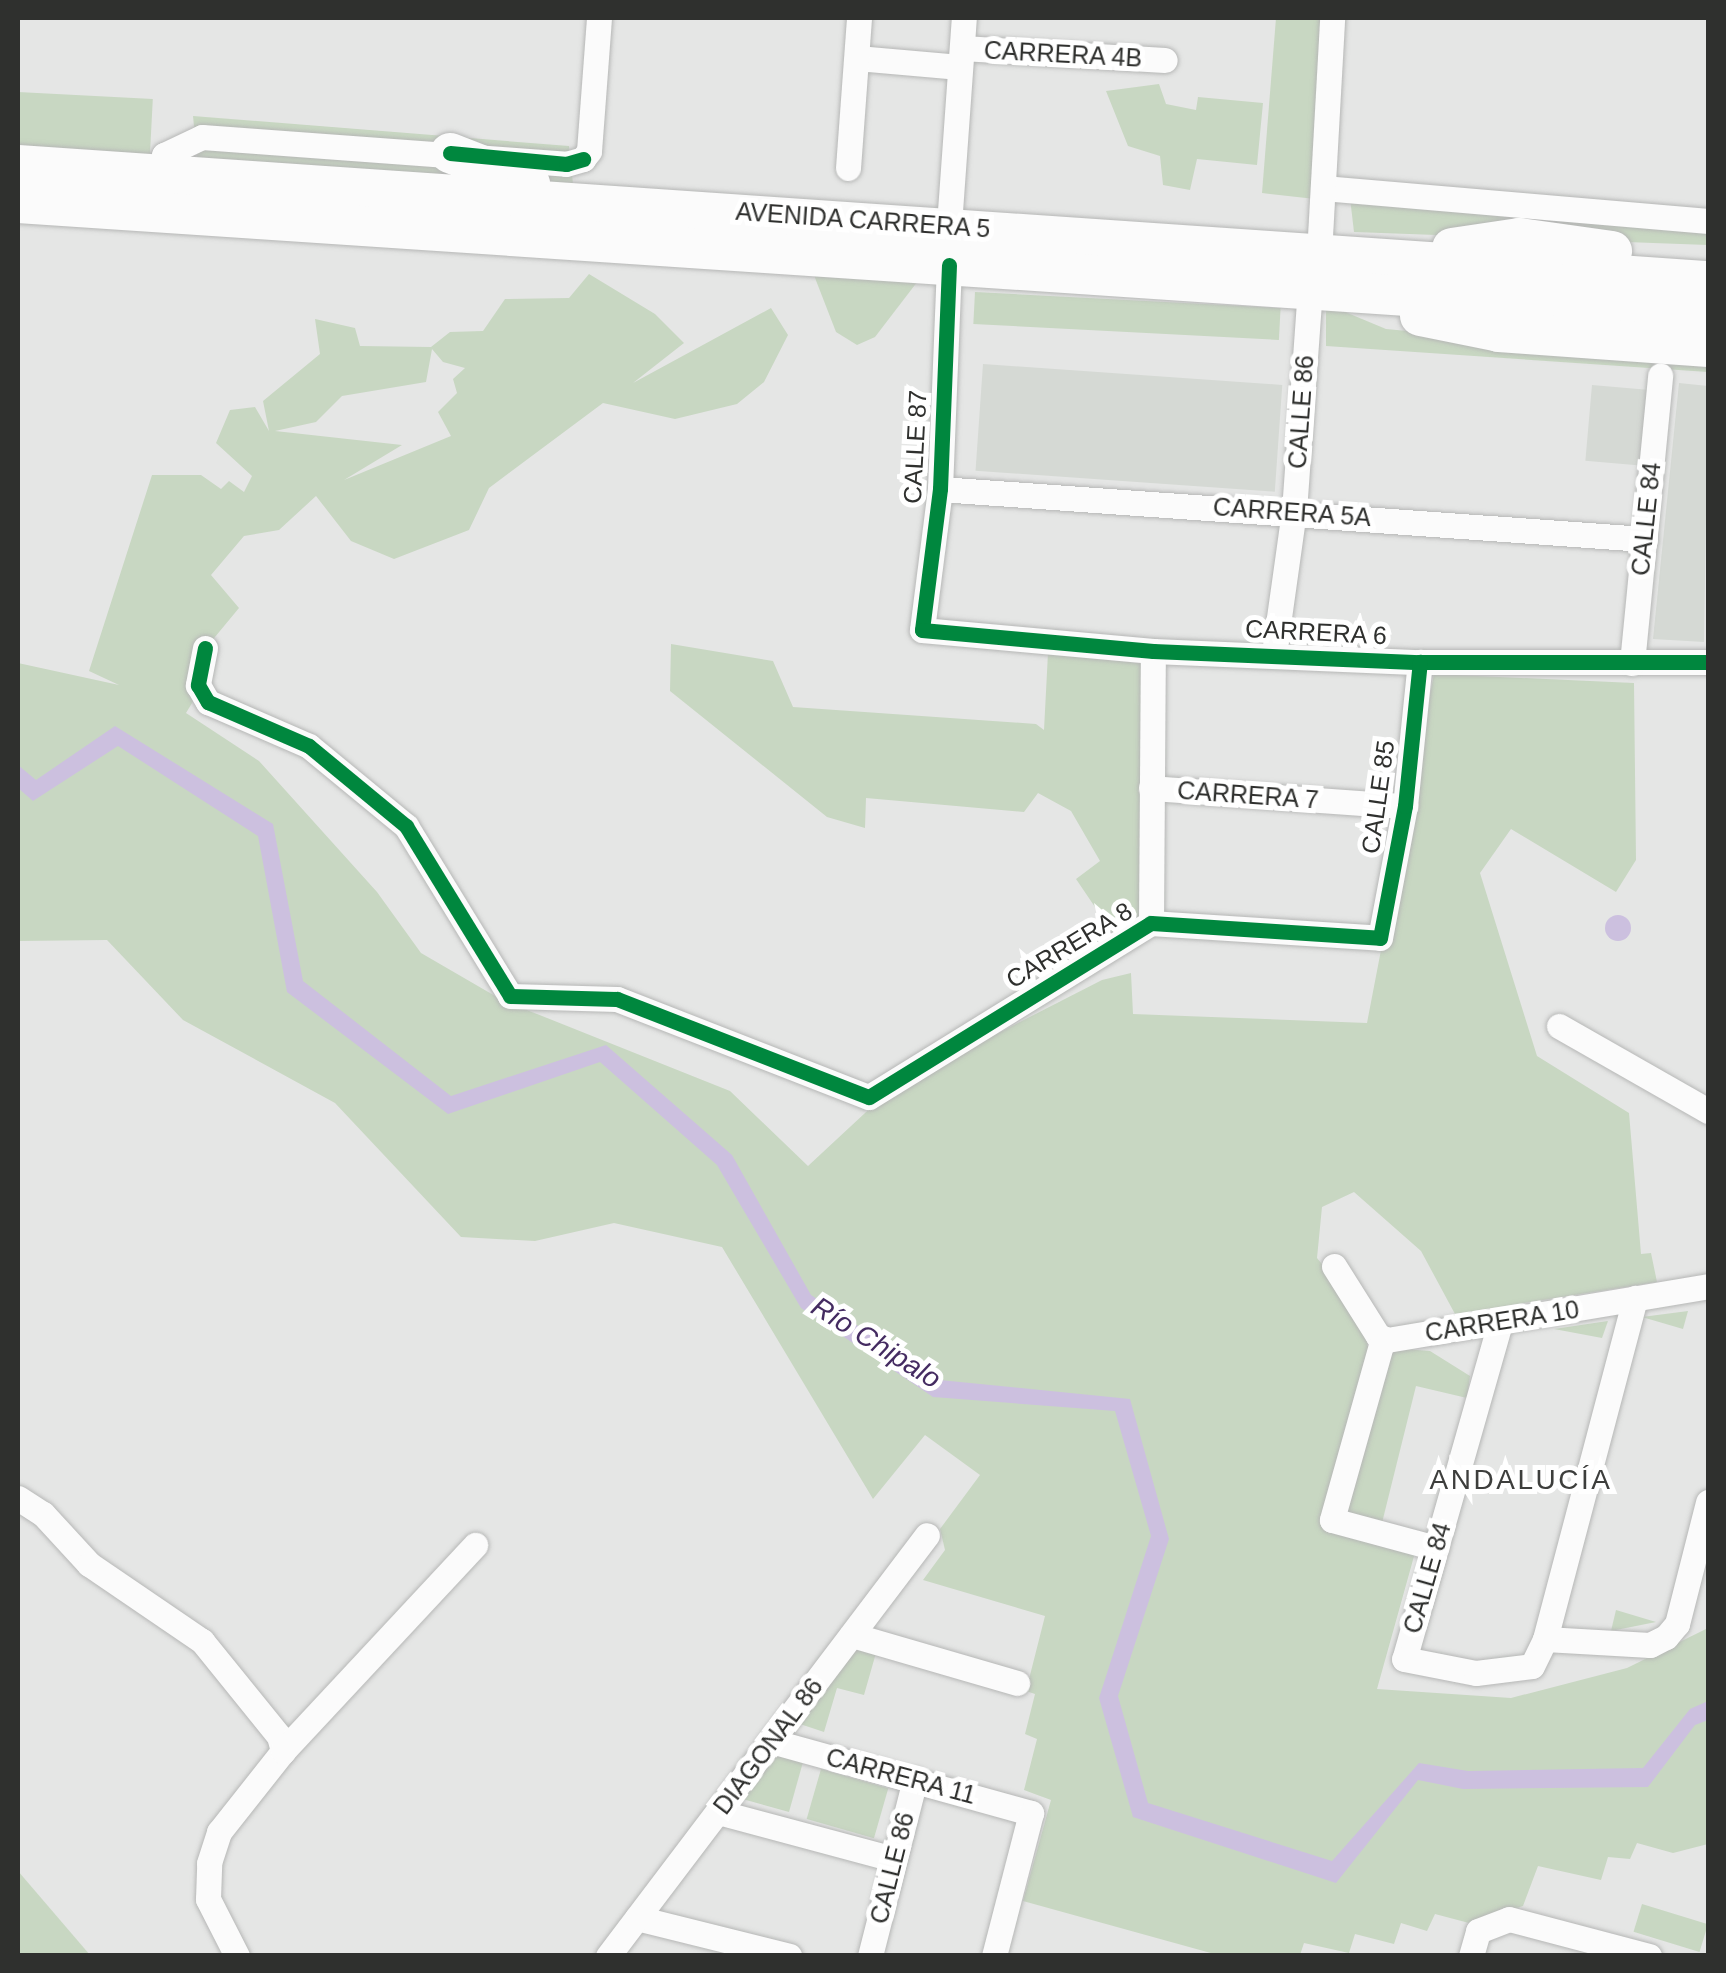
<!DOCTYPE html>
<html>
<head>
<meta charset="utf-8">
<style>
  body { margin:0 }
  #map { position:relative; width:1726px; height:1973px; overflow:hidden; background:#e5e6e5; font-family:Helvetica,sans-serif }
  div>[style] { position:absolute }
  .built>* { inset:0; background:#d5d9d4; transform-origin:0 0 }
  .green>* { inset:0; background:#c8d7c2; transform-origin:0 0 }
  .water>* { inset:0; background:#ccc0df }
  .round { border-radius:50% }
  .roads { filter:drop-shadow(0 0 2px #b6b7b6) drop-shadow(0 0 2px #b6b7b6) }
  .minor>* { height:25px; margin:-12.5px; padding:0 12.5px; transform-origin:12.5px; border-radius:12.5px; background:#fbfbfb }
  .primary>* { height:40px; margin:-20px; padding:0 20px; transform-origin:20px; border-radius:20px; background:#fbfbfb }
  .cycleway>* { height:15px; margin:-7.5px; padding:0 7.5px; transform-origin:7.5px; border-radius:7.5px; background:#00873e }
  span { translate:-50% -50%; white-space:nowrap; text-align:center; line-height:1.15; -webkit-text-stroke:10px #fff; paint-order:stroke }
  .street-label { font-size:25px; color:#2f302e }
  .water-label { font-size:28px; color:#442b61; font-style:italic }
  .neighbourhood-label { font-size:28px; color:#3d3e3c; letter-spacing:2.5px }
  .frame { position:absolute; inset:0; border:20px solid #2f302e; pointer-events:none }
</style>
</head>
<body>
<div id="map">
  <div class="built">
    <div style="left:983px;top:364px;width:300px;height:107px;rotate:4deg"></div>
    <div style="clip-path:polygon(1679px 383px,1708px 386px,1704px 642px,1653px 639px)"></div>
    <div style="left:1592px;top:385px;width:58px;height:76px;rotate:5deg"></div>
  </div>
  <div class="green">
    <div style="clip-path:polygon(1276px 18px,1323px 18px,1315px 199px,1262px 193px)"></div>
    <div style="clip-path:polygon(1159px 84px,1166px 104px,1196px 110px,1198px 97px,1263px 103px,1257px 165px,1197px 159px,1190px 190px,1163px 185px,1160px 156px,1128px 146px,1106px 91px)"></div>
    <div style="left:18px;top:92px;width:135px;height:60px;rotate:3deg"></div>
    <div style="clip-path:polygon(193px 116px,569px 146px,573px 184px,198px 166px)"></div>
    <div style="clip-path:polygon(1350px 198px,1708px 231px,1708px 245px,1354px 232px)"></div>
    <div style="clip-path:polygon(810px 265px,921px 277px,875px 337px,857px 345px,836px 332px)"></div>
    <div style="clip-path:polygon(evenodd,589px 274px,655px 314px,684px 343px,633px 383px,771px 308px,788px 335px,764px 382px,737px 404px,675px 419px,603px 403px,489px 488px,469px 530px,394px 559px,351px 541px,316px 496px,279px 530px,244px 536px,211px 575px,239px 608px,210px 643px,203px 685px,186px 713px,259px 761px,377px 892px,421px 953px,502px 1000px,730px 1091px,808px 1166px,893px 1087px,1102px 980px,1131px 973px,1133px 1014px,1367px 1023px,1434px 674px,1634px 683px,1636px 860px,1616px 892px,1511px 829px,1480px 873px,1537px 1056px,1629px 1113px,1641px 1254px,1651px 1253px,1657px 1282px,1455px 1314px,1421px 1251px,1354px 1192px,1322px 1207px,1317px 1258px,1368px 1321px,1367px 1346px,1430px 1351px,1470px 1376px,1467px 1398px,1416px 1386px,1378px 1539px,1416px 1549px,1377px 1689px,1511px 1698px,1627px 1668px,1708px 1628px,1708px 1844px,1673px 1853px,1637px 1843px,1630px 1859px,1608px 1857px,1601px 1880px,1538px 1866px,1523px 1906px,1469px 1923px,1435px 1914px,1427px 1931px,1401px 1923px,1394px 1944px,1355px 1934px,1349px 1953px,1304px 1943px,1300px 1955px,1218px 1955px,1023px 1901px,1051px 1800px,1024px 1790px,1037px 1739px,1025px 1734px,1035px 1694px,1026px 1691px,1045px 1616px,923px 1580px,945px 1550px,940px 1529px,980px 1475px,925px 1435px,873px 1499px,722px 1247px,614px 1223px,535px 1241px,461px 1237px,335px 1103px,183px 1020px,107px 940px,18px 941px,18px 663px,119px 685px,89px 671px,152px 475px,201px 475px,221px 489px,229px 481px,244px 492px,252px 476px,216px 443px,230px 410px,255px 407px,269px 431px,263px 401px,320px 354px,315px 319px,355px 328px,360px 346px,431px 347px,450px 332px,483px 331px,505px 299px,569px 298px,589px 274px,432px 349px,443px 362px,465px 368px,453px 379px,457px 393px,438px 412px,451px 436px,344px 480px,402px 445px,275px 431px,316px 422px,342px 396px,426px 382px,432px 349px)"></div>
    <div style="left:975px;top:292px;width:306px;height:32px;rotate:3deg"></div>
    <div style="clip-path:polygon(1326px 304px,1386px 329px,1708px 359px,1708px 372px,1326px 346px)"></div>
    <div style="clip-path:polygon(671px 644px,773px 661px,793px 707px,1036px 724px,1044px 730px,1048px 653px,1146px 664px,1143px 923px,1116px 938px,1076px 879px,1100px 861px,1071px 811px,1038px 793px,1024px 812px,866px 798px,865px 828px,827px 817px,670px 691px)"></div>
    <div style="clip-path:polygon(1688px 1311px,1683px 1329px,1642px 1317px)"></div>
    <div style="clip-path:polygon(1608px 1321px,1602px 1338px,1554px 1329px)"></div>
    <div style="clip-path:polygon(1616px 1610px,1656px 1622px,1611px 1631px)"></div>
    <div style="clip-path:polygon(857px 1648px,876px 1653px,864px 1695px,837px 1688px,824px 1732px,797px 1723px)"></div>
    <div style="clip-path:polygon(777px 1754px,803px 1762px,789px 1812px,739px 1798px)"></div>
    <div style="left:821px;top:1769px;width:70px;height:52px;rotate:16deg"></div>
    <div style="clip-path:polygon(18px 1871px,90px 1955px,18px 1955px)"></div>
    <div style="left:1642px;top:1904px;width:69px;height:29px;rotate:17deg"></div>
  </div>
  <div class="water">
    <div style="clip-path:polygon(115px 726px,273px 824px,303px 981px,451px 1096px,606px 1045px,732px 1155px,811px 1295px,940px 1380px,1130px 1399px,1169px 1539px,1118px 1696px,1148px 1803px,1332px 1861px,1419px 1763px,1468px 1771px,1643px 1768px,1690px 1709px,1708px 1701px,1708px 1720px,1695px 1725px,1648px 1787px,1463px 1789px,1418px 1780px,1336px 1883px,1133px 1817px,1099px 1698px,1151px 1536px,1115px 1411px,933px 1397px,801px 1308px,717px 1165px,600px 1062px,448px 1114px,287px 992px,258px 836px,118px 746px,33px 801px,18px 788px,18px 765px,36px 780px)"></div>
    <div class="round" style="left:1605px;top:915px;width:26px;height:26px"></div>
  </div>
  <div class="roads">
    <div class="minor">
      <div style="left:962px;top:48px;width:203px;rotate:3.4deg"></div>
      <div style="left:857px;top:58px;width:103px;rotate:5deg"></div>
      <div style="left:848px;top:168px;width:150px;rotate:-85.8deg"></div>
      <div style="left:158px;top:184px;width:30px;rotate:-78deg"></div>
      <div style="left:164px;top:155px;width:42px;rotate:-25.3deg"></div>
      <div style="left:202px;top:137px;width:365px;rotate:4.2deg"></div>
      <div style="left:566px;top:164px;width:18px;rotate:-16deg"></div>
      <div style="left:583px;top:159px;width:10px;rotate:-53deg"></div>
      <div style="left:589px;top:151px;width:133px;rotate:-85.7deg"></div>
      <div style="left:1324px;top:188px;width:385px;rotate:4.9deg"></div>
      <div style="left:949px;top:225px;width:208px;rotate:-85.9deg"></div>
      <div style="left:1319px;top:254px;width:236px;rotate:-86.8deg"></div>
      <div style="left:949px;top:265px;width:224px;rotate:92.3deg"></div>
      <div style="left:940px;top:489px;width:142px;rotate:97.3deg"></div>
      <div style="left:922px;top:630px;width:232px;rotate:5.2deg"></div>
      <div style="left:1153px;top:651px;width:267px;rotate:2.4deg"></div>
      <div style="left:1420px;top:662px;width:288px"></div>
      <div style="left:940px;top:489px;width:707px;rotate:4.06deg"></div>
      <div style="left:205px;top:648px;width:38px;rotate:101deg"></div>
      <div style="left:198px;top:685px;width:20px;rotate:60deg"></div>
      <div style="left:208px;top:702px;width:110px;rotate:23.5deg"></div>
      <div style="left:309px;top:746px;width:126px;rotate:39.5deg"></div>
      <div style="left:406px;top:826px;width:199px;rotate:58.5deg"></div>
      <div style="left:510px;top:996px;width:107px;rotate:1.6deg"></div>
      <div style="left:617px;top:999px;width:270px;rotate:21.3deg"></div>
      <div style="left:869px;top:1097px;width:331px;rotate:-31.7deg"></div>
      <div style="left:1151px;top:923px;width:229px;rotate:3.7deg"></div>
      <div style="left:1380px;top:938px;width:134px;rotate:-79.3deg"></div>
      <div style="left:1405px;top:806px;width:145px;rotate:-84.1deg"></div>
      <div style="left:1274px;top:653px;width:143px;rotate:-82deg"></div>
      <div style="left:1294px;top:511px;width:223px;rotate:-85.9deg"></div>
      <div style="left:1632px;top:663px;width:289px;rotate:-84.4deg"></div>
      <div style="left:1151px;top:788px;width:255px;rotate:4.1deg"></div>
      <div style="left:1151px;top:923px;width:272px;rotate:-89.6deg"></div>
      <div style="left:1559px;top:1026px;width:172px;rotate:29.7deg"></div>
      <div style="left:1334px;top:1266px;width:83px;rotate:57.8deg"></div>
      <div style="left:1378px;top:1336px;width:10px;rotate:24deg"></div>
      <div style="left:1387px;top:1340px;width:326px;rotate:-9.5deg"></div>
      <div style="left:1500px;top:1323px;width:349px;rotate:105.9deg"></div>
      <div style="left:1404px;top:1659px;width:73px;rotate:11deg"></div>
      <div style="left:1476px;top:1673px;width:56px;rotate:-7.1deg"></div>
      <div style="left:1532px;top:1666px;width:30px;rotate:-64deg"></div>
      <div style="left:1545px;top:1639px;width:353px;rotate:-75.2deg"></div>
      <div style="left:1383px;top:1338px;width:189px;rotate:105.7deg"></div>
      <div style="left:1332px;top:1520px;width:108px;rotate:15.1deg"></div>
      <div style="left:18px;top:1498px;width:30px;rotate:33deg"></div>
      <div style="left:43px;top:1514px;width:68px;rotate:47.4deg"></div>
      <div style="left:89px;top:1564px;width:137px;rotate:34.3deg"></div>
      <div style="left:202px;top:1641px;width:122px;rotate:51deg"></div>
      <div style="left:279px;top:1736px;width:16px;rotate:75deg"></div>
      <div style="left:852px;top:1635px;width:172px;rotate:16.2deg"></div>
      <div style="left:1545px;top:1639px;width:105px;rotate:3.3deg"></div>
      <div style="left:1650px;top:1645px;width:18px;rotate:-27deg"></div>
      <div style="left:1666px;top:1637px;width:17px;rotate:-50deg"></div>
      <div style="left:1677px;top:1624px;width:126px;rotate:-75.7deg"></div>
      <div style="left:771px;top:1741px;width:270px;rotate:15.5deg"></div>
      <div style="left:1031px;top:1813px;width:148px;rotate:104.5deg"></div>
      <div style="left:718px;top:1812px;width:182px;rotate:15deg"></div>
      <div style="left:637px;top:1918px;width:157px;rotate:14deg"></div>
      <div style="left:237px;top:1956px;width:64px;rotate:-117deg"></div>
      <div style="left:208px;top:1899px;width:36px;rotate:-88deg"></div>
      <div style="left:209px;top:1863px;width:33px;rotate:-72deg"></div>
      <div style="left:219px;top:1832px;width:103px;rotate:-51.7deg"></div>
      <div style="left:283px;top:1751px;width:282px;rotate:-47deg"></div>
      <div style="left:608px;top:1956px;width:528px;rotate:-52.85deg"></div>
      <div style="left:870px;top:1956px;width:182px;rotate:-75.7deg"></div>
      <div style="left:1471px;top:1956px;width:26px;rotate:-74deg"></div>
      <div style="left:1478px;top:1931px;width:33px;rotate:-21deg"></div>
      <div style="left:1509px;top:1919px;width:145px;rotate:14.8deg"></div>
    </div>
    <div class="primary">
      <div style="left:450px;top:153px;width:86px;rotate:21.2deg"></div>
      <div style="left:18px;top:165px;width:1694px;rotate:3.93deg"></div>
      <div style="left:18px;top:203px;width:1694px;rotate:3.83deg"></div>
      <div style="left:1452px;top:248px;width:68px;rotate:-8.5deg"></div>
      <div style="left:1519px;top:238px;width:94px;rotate:8deg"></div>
      <div style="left:1420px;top:316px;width:81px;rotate:11.4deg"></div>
      <div style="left:1499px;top:332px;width:210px;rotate:4.1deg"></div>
    </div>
  </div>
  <div class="cycleway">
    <div style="left:450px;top:153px;width:117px;rotate:5.4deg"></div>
    <div style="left:566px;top:164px;width:18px;rotate:-16deg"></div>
    <div style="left:949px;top:265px;width:224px;rotate:92.3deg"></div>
    <div style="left:940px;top:489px;width:142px;rotate:97.3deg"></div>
    <div style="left:922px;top:630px;width:232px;rotate:5.2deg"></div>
    <div style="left:1153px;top:651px;width:267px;rotate:2.4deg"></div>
    <div style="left:1420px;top:662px;width:288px"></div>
    <div style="left:205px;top:648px;width:38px;rotate:101deg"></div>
    <div style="left:198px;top:685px;width:20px;rotate:60deg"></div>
    <div style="left:208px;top:702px;width:110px;rotate:23.5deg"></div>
    <div style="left:309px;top:746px;width:126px;rotate:39.5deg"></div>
    <div style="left:406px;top:826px;width:199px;rotate:58.5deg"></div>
    <div style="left:510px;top:996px;width:107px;rotate:1.6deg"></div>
    <div style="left:617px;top:999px;width:270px;rotate:21.3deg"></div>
    <div style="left:869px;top:1097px;width:331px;rotate:-31.7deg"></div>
    <div style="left:1151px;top:923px;width:229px;rotate:3.7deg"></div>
    <div style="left:1380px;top:938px;width:134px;rotate:-79.3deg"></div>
    <div style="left:1405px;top:806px;width:145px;rotate:-84.1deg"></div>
  </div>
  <div class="street-label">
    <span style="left:1063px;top:54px;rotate:3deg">CARRERA 4B</span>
    <span style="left:863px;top:220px;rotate:4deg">AVENIDA CARRERA 5</span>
    <span style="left:1301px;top:412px;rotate:-86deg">CALLE 86</span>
    <span style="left:915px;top:447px;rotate:-87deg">CALLE 87</span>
    <span style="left:1292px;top:512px;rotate:4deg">CARRERA 5A</span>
    <span style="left:1646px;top:519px;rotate:-84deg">CALLE 84</span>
    <span style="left:1316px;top:632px;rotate:3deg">CARRERA 6</span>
    <span style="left:1248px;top:795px;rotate:4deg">CARRERA 7</span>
    <span style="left:1378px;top:797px;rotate:-82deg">CALLE 85</span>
    <span style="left:1069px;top:945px;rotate:-31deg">CARRERA 8</span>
    <span style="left:1502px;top:1321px;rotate:-9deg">CARRERA 10</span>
    <span style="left:1427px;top:1578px;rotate:-74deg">CALLE 84</span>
    <span style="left:768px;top:1746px;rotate:-53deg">DIAGONAL 86</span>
    <span style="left:901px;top:1776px;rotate:15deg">CARRERA 11</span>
    <span style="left:892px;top:1868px;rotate:-76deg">CALLE 86</span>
  </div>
  <div class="water-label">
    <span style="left:876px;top:1343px;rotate:32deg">Río Chipalo</span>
  </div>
  <div class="neighbourhood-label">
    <span style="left:1521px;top:1480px">ANDALUCÍA</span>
  </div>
  <div class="frame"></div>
</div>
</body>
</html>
